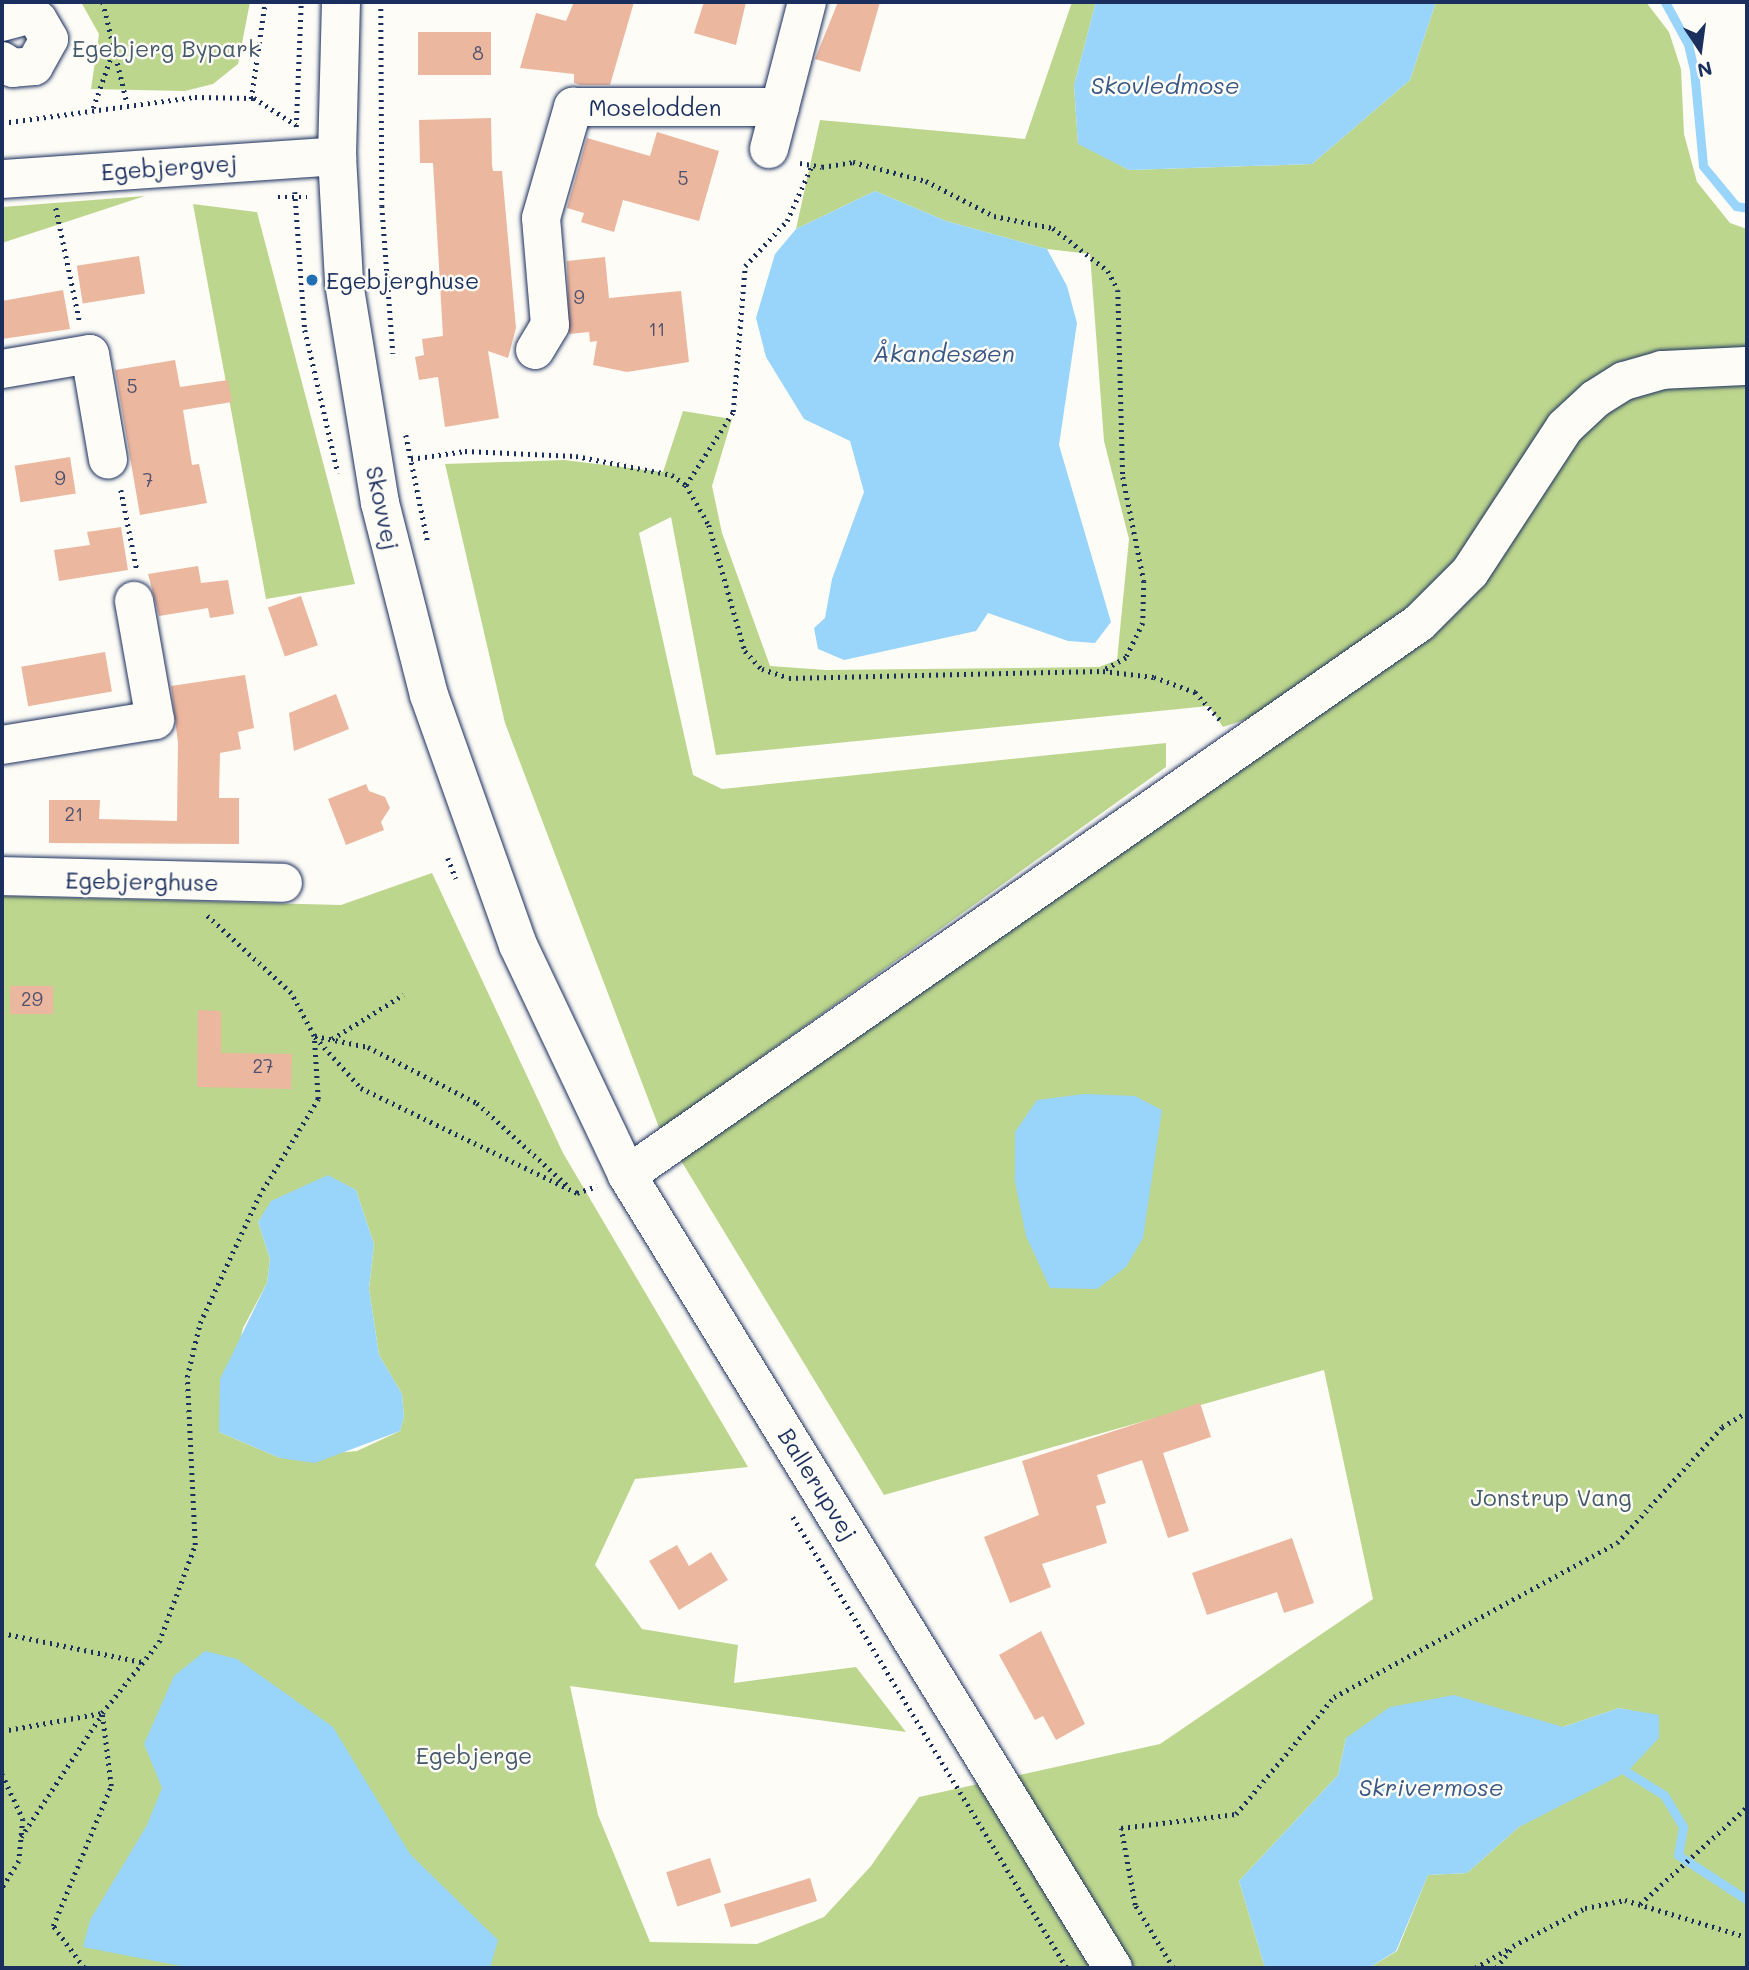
<!DOCTYPE html>
<html>
<head>
<meta charset="utf-8">
<style>
  body { margin:0 }
  #map { position:relative; width:1749px; height:1970px; overflow:hidden; background:#fdfcf7; font-family:Mali,sans-serif }
  div>[style] { position:absolute }
  .green>* { inset:0; background:#bdd68d }
  .water>* { inset:0; background:#99d4fa }
  .stream>* { height:9px; margin:-4.5px; padding:0 4.5px; transform-origin:4.5px; border-radius:4.5px; background:#99d4fa }
  .building>* { inset:0; background:#ecb79f; transform-origin:0 0 }
  .path>* { height:4.5px; margin-top:-2.25px; transform-origin:0; background:repeating-linear-gradient(90deg,#1b2f5e 0 2px,transparent 0 7px) }
  .roads { filter:drop-shadow(0 0 2px #1b2f5e) drop-shadow(0 0 2px #1b2f5e) }
  .minor>* { height:38px; margin:-19px; padding:0 19px; transform-origin:19px; border-radius:19px; background:#fdfcf7 }
  .dots>* { width:19px; height:19px; translate:-50% -50%; box-sizing:border-box; border:4px solid #fdfcf7; border-radius:50% }
  span { translate:-50% -50%; white-space:nowrap; text-align:center; line-height:1.15; -webkit-text-stroke:5px #fdfcf7; paint-order:stroke }
  .number-label { font-size:19px; color:#4f516e }
  .number-label span { -webkit-text-stroke-width:0 }
  .park-label { font-size:23px; color:#44596a }
  .street-label { font-size:23px; color:#1b2f5e }
  .poi-label { font-size:23px; color:#1b2f5e }
  .left { translate:0 -50%; text-align:left }
  .water-label { font-size:24px; color:#3a5885; font-style:italic }
  .frame { position:absolute; inset:0; border:4px solid #1b2f5e; pointer-events:none }
  .north { position:absolute; left:1665px; top:14px; width:70px; height:70px; -webkit-text-stroke:5px #fdfcf7; paint-order:stroke; rotate:167deg; font-size:19px; font-weight:700; line-height:28px; text-align:center; color:#1b2f5e }
  .north::after { content:''; display:block; margin:auto; width:24px; height:32px; background:#1b2f5e; clip-path:polygon(50% 0,100% 100%,50% 72%,0 100%) }
</style>
</head>
<body>
<div id="map">
  <div class="green">
    <div style="clip-path:polygon(81px 2px,250px 2px,238px 64px,213px 84px,185px 91px,91px 89px,99px 34px)"></div>
    <div style="clip-path:polygon(1072px 2px,1096px 2px,1074px 85px,1078px 143px,1129px 170px,1312px 164px,1410px 80px,1436px 2px,1646px 2px,1669px 32px,1681px 69px,1684px 134px,1697px 182px,1730px 223px,1747px 229px,1747px 351px,1602px 374px,1476px 546px,1394px 625px,1259px 715px,1223px 727px,1209px 706px,716px 755px,671px 517px,639px 533px,693px 775px,722px 789px,1166px 743px,1166px 767px,660px 1130px,505px 723px,445px 464px,564px 460px,663px 472px,683px 411px,732px 419px,712px 486px,722px 533px,770px 666px,826px 670px,1099px 667px,1117px 660px,1129px 539px,1104px 441px,1090px 254px,1047px 249px,946px 221px,875px 191px,796px 229px,820px 120px,1025px 139px)"></div>
    <div style="clip-path:polygon(145px 196px,2px 243px,2px 207px)"></div>
    <div style="clip-path:polygon(193px 204px,257px 212px,355px 584px,266px 599px)"></div>
    <div style="clip-path:polygon(evenodd,1747px 380px,1747px 1968px,1369px 1968px,1397px 1951px,1428px 1875px,1467px 1873px,1519px 1827px,1570px 1796px,1659px 1716px,1619px 1708px,1563px 1727px,1346px 1738px,1338px 1775px,1239px 1881px,1265px 1968px,2px 1968px,2px 896px,341px 905px,432px 873px,563px 1153px,748px 1467px,635px 1479px,595px 1565px,642px 1629px,738px 1645px,734px 1683px,856px 1667px,906px 1732px,570px 1686px,598px 1815px,650px 1942px,757px 1944px,824px 1917px,871px 1866px,919px 1797px,1160px 1744px,1373px 1599px,1324px 1370px,884px 1495px,677px 1154px,1426px 638px,1571px 440px,1621px 399px,1653px 385px,1747px 380px,328px 1176px,356px 1190px,374px 1244px,369px 1289px,379px 1355px,402px 1394px,404px 1417px,400px 1431px,357px 1451px,280px 1458px,219px 1432px,243px 1328px,267px 1283px,270px 1259px,258px 1222px,272px 1201px,328px 1176px)"></div>
  </div>
  <div class="water">
    <div style="clip-path:polygon(1096px 2px,1436px 2px,1410px 80px,1312px 164px,1129px 170px,1078px 144px,1074px 85px)"></div>
    <div style="clip-path:polygon(875px 191px,946px 221px,1047px 249px,1067px 286px,1077px 323px,1059px 445px,1111px 622px,1095px 643px,1068px 641px,988px 613px,976px 631px,844px 660px,818px 649px,814px 628px,825px 618px,832px 579px,864px 492px,850px 441px,804px 419px,766px 357px,756px 318px,775px 254px,796px 229px)"></div>
    <div style="clip-path:polygon(1084px 1094px,1135px 1096px,1162px 1110px,1143px 1238px,1126px 1267px,1097px 1289px,1050px 1288px,1026px 1236px,1015px 1182px,1015px 1132px,1037px 1100px)"></div>
    <div style="clip-path:polygon(328px 1175px,356px 1190px,374px 1244px,369px 1289px,379px 1355px,402px 1394px,404px 1417px,400px 1431px,315px 1463px,280px 1458px,219px 1432px,220px 1379px,267px 1283px,270px 1259px,258px 1222px,271px 1201px)"></div>
    <div style="clip-path:polygon(205px 1651px,237px 1659px,333px 1727px,410px 1854px,498px 1940px,490px 1968px,191px 1968px,83px 1947px,90px 1920px,147px 1825px,162px 1788px,144px 1744px,174px 1676px)"></div>
    <div style="clip-path:polygon(1454px 1695px,1563px 1727px,1619px 1708px,1659px 1715px,1659px 1738px,1627px 1772px,1519px 1827px,1467px 1873px,1428px 1875px,1396px 1951px,1369px 1968px,1265px 1968px,1239px 1881px,1338px 1775px,1346px 1738px,1390px 1707px)"></div>
  </div>
  <div class="stream">
    <div style="left:1665px;top:2px;width:48px;rotate:61.3deg"></div>
    <div style="left:1688px;top:44px;width:27px;rotate:77deg"></div>
    <div style="left:1694px;top:70px;width:96px;rotate:84.6deg"></div>
    <div style="left:1703px;top:166px;width:52px;rotate:50.5deg"></div>
    <div style="left:1736px;top:206px;width:11px;rotate:10deg"></div>
    <div style="left:1627px;top:1772px;width:44px;rotate:31.9deg"></div>
    <div style="left:1664px;top:1795px;width:37px;rotate:59deg"></div>
    <div style="left:1683px;top:1827px;width:28px;rotate:100deg"></div>
    <div style="left:1678px;top:1855px;width:82px;rotate:33.1deg"></div>
  </div>
  <div class="building">
    <div style="clip-path:polygon(574px 2px,634px 2px,610px 85px,580px 85px,574px 83px,574px 74px,520px 68px,536px 13px,566px 21px)"></div>
    <div style="clip-path:polygon(704px 2px,746px 2px,736px 45px,694px 33px)"></div>
    <div style="clip-path:polygon(838px 2px,880px 2px,860px 72px,815px 59px)"></div>
    <div style="left:418px;top:32px;width:73px;height:43px"></div>
    <div style="clip-path:polygon(491px 118px,492px 165px,493px 171px,502px 171px,516px 328px,508px 358px,488px 351px,499px 418px,445px 427px,438px 377px,419px 380px,415px 357px,424px 355px,422px 339px,443px 336px,433px 163px,420px 163px,419px 120px)"></div>
    <div style="clip-path:polygon(657px 132px,719px 151px,699px 221px,623px 200px,614px 232px,581px 222px,584px 213px,567px 208px,587px 138px,650px 156px)"></div>
    <div style="left:139px;top:256px;width:38px;height:63px;rotate:81deg"></div>
    <div style="clip-path:polygon(605px 257px,609px 298px,681px 291px,689px 362px,627px 372px,593px 365px,597px 341px,590px 342px,589px 332px,569px 334px,567px 261px)"></div>
    <div style="clip-path:polygon(63px 290px,70px 329px,2px 339px,2px 301px)"></div>
    <div style="clip-path:polygon(175px 360px,180px 387px,228px 380px,232px 402px,183px 410px,192px 465px,199px 464px,207px 503px,140px 515px,115px 370px)"></div>
    <div style="left:70px;top:457px;width:37px;height:56px;rotate:81deg"></div>
    <div style="clip-path:polygon(121px 527px,128px 570px,59px 581px,54px 550px,90px 545px,87px 532px)"></div>
    <div style="clip-path:polygon(198px 566px,201px 583px,228px 580px,234px 614px,210px 618px,208px 608px,159px 616px,148px 574px)"></div>
    <div style="left:301px;top:596px;width:52px;height:35px;rotate:71deg"></div>
    <div style="left:105px;top:652px;width:40px;height:85px;rotate:80deg"></div>
    <div style="clip-path:polygon(245px 675px,254px 728px,238px 732px,241px 749px,220px 753px,219px 798px,239px 798px,239px 844px,49px 843px,49px 800px,100px 800px,99px 819px,177px 821px,178px 743px,171px 686px)"></div>
    <div style="clip-path:polygon(336px 694px,349px 729px,294px 751px,289px 713px)"></div>
    <div style="clip-path:polygon(366px 784px,369px 791px,385px 797px,390px 808px,381px 822px,384px 830px,346px 845px,328px 799px)"></div>
    <div style="left:10px;top:986px;width:43px;height:28px"></div>
    <div style="clip-path:polygon(198px 1010px,221px 1011px,221px 1053px,292px 1054px,291px 1089px,197px 1087px)"></div>
    <div style="clip-path:polygon(1200px 1403px,1211px 1437px,1163px 1453px,1189px 1531px,1168px 1538px,1142px 1460px,1097px 1475px,1106px 1503px,1096px 1506px,1107px 1543px,1042px 1564px,1051px 1587px,1010px 1603px,984px 1537px,1039px 1515px,1022px 1461px)"></div>
    <div style="clip-path:polygon(1292px 1538px,1314px 1603px,1284px 1613px,1277px 1592px,1207px 1615px,1192px 1573px)"></div>
    <div style="clip-path:polygon(677px 1545px,689px 1566px,711px 1552px,728px 1580px,679px 1610px,649px 1561px)"></div>
    <div style="clip-path:polygon(1041px 1631px,1085px 1724px,1056px 1740px,1043px 1716px,1035px 1720px,999px 1655px)"></div>
    <div style="left:710px;top:1858px;width:36px;height:46px;rotate:72deg"></div>
    <div style="left:810px;top:1878px;width:24px;height:90px;rotate:73deg"></div>
  </div>
  <div class="path">
    <div style="left:103px;top:2px;width:104px;rotate:76.6deg"></div>
    <div style="left:381px;top:2px;width:204px;rotate:89.7deg"></div>
    <div style="left:382px;top:206px;width:148px;rotate:85.7deg"></div>
    <div style="left:251px;top:99px;width:98px;rotate:-81.8deg"></div>
    <div style="left:93px;top:108px;width:64px;rotate:-70.7deg"></div>
    <div style="left:2px;top:123px;width:195px;rotate:-7.7deg"></div>
    <div style="left:195px;top:97px;width:59px;rotate:1deg"></div>
    <div style="left:254px;top:98px;width:50px;rotate:32.7deg"></div>
    <div style="left:296px;top:127px;width:125px;rotate:-87.7deg"></div>
    <div style="left:800px;top:163px;width:22px;rotate:10deg"></div>
    <div style="left:822px;top:167px;width:31px;rotate:-9deg"></div>
    <div style="left:853px;top:162px;width:75px;rotate:14.6deg"></div>
    <div style="left:926px;top:181px;width:76px;rotate:27.2deg"></div>
    <div style="left:994px;top:216px;width:60px;rotate:11.5deg"></div>
    <div style="left:1053px;top:228px;width:70px;rotate:38deg"></div>
    <div style="left:1108px;top:271px;width:21px;rotate:62deg"></div>
    <div style="left:1118px;top:290px;width:187px;rotate:88.5deg"></div>
    <div style="left:1123px;top:477px;width:106px;rotate:78.6deg"></div>
    <div style="left:1144px;top:581px;width:42px;rotate:91.4deg"></div>
    <div style="left:1143px;top:623px;width:39px;rotate:116deg"></div>
    <div style="left:1126px;top:658px;width:25px;rotate:151deg"></div>
    <div style="left:295px;top:192px;width:138px;rotate:85.9deg"></div>
    <div style="left:305px;top:330px;width:147px;rotate:77deg"></div>
    <div style="left:278px;top:197px;width:29px"></div>
    <div style="left:56px;top:208px;width:117px;rotate:78.2deg"></div>
    <div style="left:406px;top:435px;width:110px;rotate:78.5deg"></div>
    <div style="left:411px;top:459px;width:55px;rotate:-8.4deg"></div>
    <div style="left:465px;top:451px;width:111px;rotate:2.6deg"></div>
    <div style="left:576px;top:456px;width:98px;rotate:11.2deg"></div>
    <div style="left:672px;top:475px;width:17px;rotate:36deg"></div>
    <div style="left:686px;top:485px;width:46px;rotate:60.1deg"></div>
    <div style="left:709px;top:525px;width:131px;rotate:74.1deg"></div>
    <div style="left:745px;top:651px;width:25px;rotate:47deg"></div>
    <div style="left:762px;top:669px;width:28px;rotate:18deg"></div>
    <div style="left:789px;top:678px;width:314px;rotate:-1.3deg"></div>
    <div style="left:1103px;top:671px;width:51px;rotate:6.7deg"></div>
    <div style="left:1154px;top:677px;width:44px;rotate:20.1deg"></div>
    <div style="left:1195px;top:692px;width:39px;rotate:48deg"></div>
    <div style="left:686px;top:485px;width:87px;rotate:-57.2deg"></div>
    <div style="left:733px;top:412px;width:146px;rotate:-85.3deg"></div>
    <div style="left:745px;top:266px;width:62px;rotate:-47deg"></div>
    <div style="left:787px;top:221px;width:61px;rotate:-65.9deg"></div>
    <div style="left:121px;top:490px;width:82px;rotate:78.7deg"></div>
    <div style="left:448px;top:858px;width:22px;rotate:69deg"></div>
    <div style="left:315px;top:1036px;width:54px;rotate:11.7deg"></div>
    <div style="left:368px;top:1047px;width:123px;rotate:27.2deg"></div>
    <div style="left:477px;top:1103px;width:126px;rotate:42.4deg"></div>
    <div style="left:315px;top:1037px;width:69px;rotate:48deg"></div>
    <div style="left:361px;top:1088px;width:240px;rotate:25.9deg"></div>
    <div style="left:577px;top:1193px;width:21px;rotate:-19deg"></div>
    <div style="left:332px;top:1039px;width:84px;rotate:-31.8deg"></div>
    <div style="left:793px;top:1517px;width:528px;rotate:58.72deg"></div>
    <div style="left:2px;top:1633px;width:143px;rotate:11.7deg"></div>
    <div style="left:2px;top:1731px;width:102px;rotate:-10.2deg"></div>
    <div style="left:102px;top:1713px;width:91px;rotate:-51.2deg"></div>
    <div style="left:159px;top:1642px;width:103px;rotate:-69.6deg"></div>
    <div style="left:195px;top:1545px;width:168px;rotate:-92.7deg"></div>
    <div style="left:187px;top:1377px;width:56px;rotate:-76.5deg"></div>
    <div style="left:200px;top:1323px;width:140px;rotate:-65.1deg"></div>
    <div style="left:259px;top:1196px;width:114px;rotate:-58.7deg"></div>
    <div style="left:318px;top:1099px;width:63px;rotate:-93.6deg"></div>
    <div style="left:314px;top:1036px;width:49px;rotate:-118.1deg"></div>
    <div style="left:291px;top:993px;width:117px;rotate:-137.4deg"></div>
    <div style="left:2px;top:1774px;width:50px;rotate:65deg"></div>
    <div style="left:23px;top:1819px;width:42px;rotate:95.4deg"></div>
    <div style="left:19px;top:1861px;width:32px;rotate:122deg"></div>
    <div style="left:21px;top:1837px;width:147px;rotate:-56.6deg"></div>
    <div style="left:1640px;top:1904px;width:144px;rotate:-42.2deg"></div>
    <div style="left:84px;top:1968px;width:52px;rotate:-126.4deg"></div>
    <div style="left:53px;top:1926px;width:152px;rotate:-67.5deg"></div>
    <div style="left:111px;top:1786px;width:74px;rotate:-97deg"></div>
    <div style="left:1173px;top:1968px;width:74px;rotate:-121.1deg"></div>
    <div style="left:1135px;top:1905px;width:78px;rotate:-100.3deg"></div>
    <div style="left:1121px;top:1828px;width:116px;rotate:-6.9deg"></div>
    <div style="left:1236px;top:1814px;width:153px;rotate:-50.1deg"></div>
    <div style="left:1334px;top:1697px;width:322px;rotate:-28.6deg"></div>
    <div style="left:1617px;top:1543px;width:156px;rotate:-47.8deg"></div>
    <div style="left:1722px;top:1427px;width:29px;rotate:-31deg"></div>
    <div style="left:1475px;top:1968px;width:39px;rotate:-30deg"></div>
    <div style="left:1496px;top:1968px;width:28px;rotate:-52deg"></div>
    <div style="left:1513px;top:1946px;width:81px;rotate:-27.8deg"></div>
    <div style="left:1585px;top:1908px;width:41px;rotate:-11.3deg"></div>
    <div style="left:1625px;top:1900px;width:127px;rotate:16.9deg"></div>
  </div>
  <div class="roads">
    <div class="minor">
      <div style="left:341px;top:2px;width:154px;rotate:91.5deg"></div>
      <div style="left:337px;top:156px;width:127px;rotate:86.8deg"></div>
      <div style="left:344px;top:283px;width:223px;rotate:80.7deg"></div>
      <div style="left:380px;top:503px;width:198px;rotate:75.7deg"></div>
      <div style="left:429px;top:695px;width:265px;rotate:70.4deg"></div>
      <div style="left:518px;top:945px;width:255px;rotate:64.6deg"></div>
      <div style="left:627px;top:1175px;width:930px;rotate:58.5deg"></div>
      <div style="left:2px;top:22px;width:28px;rotate:-15deg"></div>
      <div style="left:29px;top:15px;width:10px;rotate:29deg"></div>
      <div style="left:38px;top:20px;width:22px;rotate:60deg"></div>
      <div style="left:49px;top:39px;width:31px;rotate:119deg"></div>
      <div style="left:34px;top:66px;width:21px;rotate:175deg"></div>
      <div style="left:13px;top:68px;width:13px;rotate:-148deg"></div>
      <div style="left:769px;top:149px;width:152px;rotate:-75.5deg"></div>
      <div style="left:2px;top:179px;width:336px;rotate:-3.9deg"></div>
      <div style="left:535px;top:350px;width:29px;rotate:-59deg"></div>
      <div style="left:550px;top:325px;width:107px;rotate:-94.8deg"></div>
      <div style="left:541px;top:218px;width:116px;rotate:-73.9deg"></div>
      <div style="left:573px;top:107px;width:207px"></div>
      <div style="left:2px;top:369px;width:89px;rotate:-9.7deg"></div>
      <div style="left:90px;top:354px;width:107px;rotate:80.3deg"></div>
      <div style="left:2px;top:745px;width:155px;rotate:-9.3deg"></div>
      <div style="left:155px;top:720px;width:121px;rotate:-100deg"></div>
      <div style="left:2px;top:876px;width:281px;rotate:1.4deg"></div>
      <div style="left:627px;top:1175px;width:965px;rotate:-34.88deg"></div>
      <div style="left:1419px;top:623px;width:72px;rotate:-45deg"></div>
      <div style="left:1470px;top:572px;width:173px;rotate:-56.8deg"></div>
      <div style="left:1565px;top:427px;width:41px;rotate:-43deg"></div>
      <div style="left:1595px;top:399px;width:34px;rotate:-32deg"></div>
      <div style="left:1624px;top:381px;width:40px;rotate:-16deg"></div>
      <div style="left:1662px;top:370px;width:85px;rotate:-2.7deg"></div>
    </div>
  </div>
  <div class="dots">
    <div style="left:312px;top:280px;background:#1f6fb2"></div>
  </div>
  <div class="number-label">
    <span style="left:478px;top:53px">8</span>
    <span style="left:683px;top:178px">5</span>
    <span style="left:579px;top:297px">9</span>
    <span style="left:657px;top:329px">11</span>
    <span style="left:132px;top:386px">5</span>
    <span style="left:60px;top:478px">9</span>
    <span style="left:148px;top:480px">7</span>
    <span style="left:74px;top:814px">21</span>
    <span style="left:32px;top:999px">29</span>
    <span style="left:263px;top:1066px">27</span>
  </div>
  <div class="park-label">
    <span style="left:166px;top:48px">Egebjerg Bypark</span>
    <span style="left:1551px;top:1497px">Jonstrup Vang</span>
    <span style="left:474px;top:1755px">Egebjerge</span>
  </div>
  <div class="street-label">
    <span style="left:655px;top:107px">Moselodden</span>
    <span style="left:169px;top:167px;rotate:-4deg">Egebjergvej</span>
    <span style="left:383px;top:508px;rotate:78deg">Skovvej</span>
    <span style="left:142px;top:881px;rotate:1deg">Egebjerghuse</span>
    <span style="left:818px;top:1484px;rotate:58deg">Ballerupvej</span>
  </div>
  <div class="poi-label">
    <span class="left" style="left:326px;top:280px">Egebjerghuse</span>
  </div>
  <div class="water-label">
    <span style="left:1165px;top:85px">Skovledmose</span>
    <span style="left:944px;top:353px">Åkandesøen</span>
    <span style="left:1431px;top:1787px">Skrivermose</span>
  </div>
  <div class="frame"></div>
  <div class="north">N</div>
</div>
</body>
</html>
